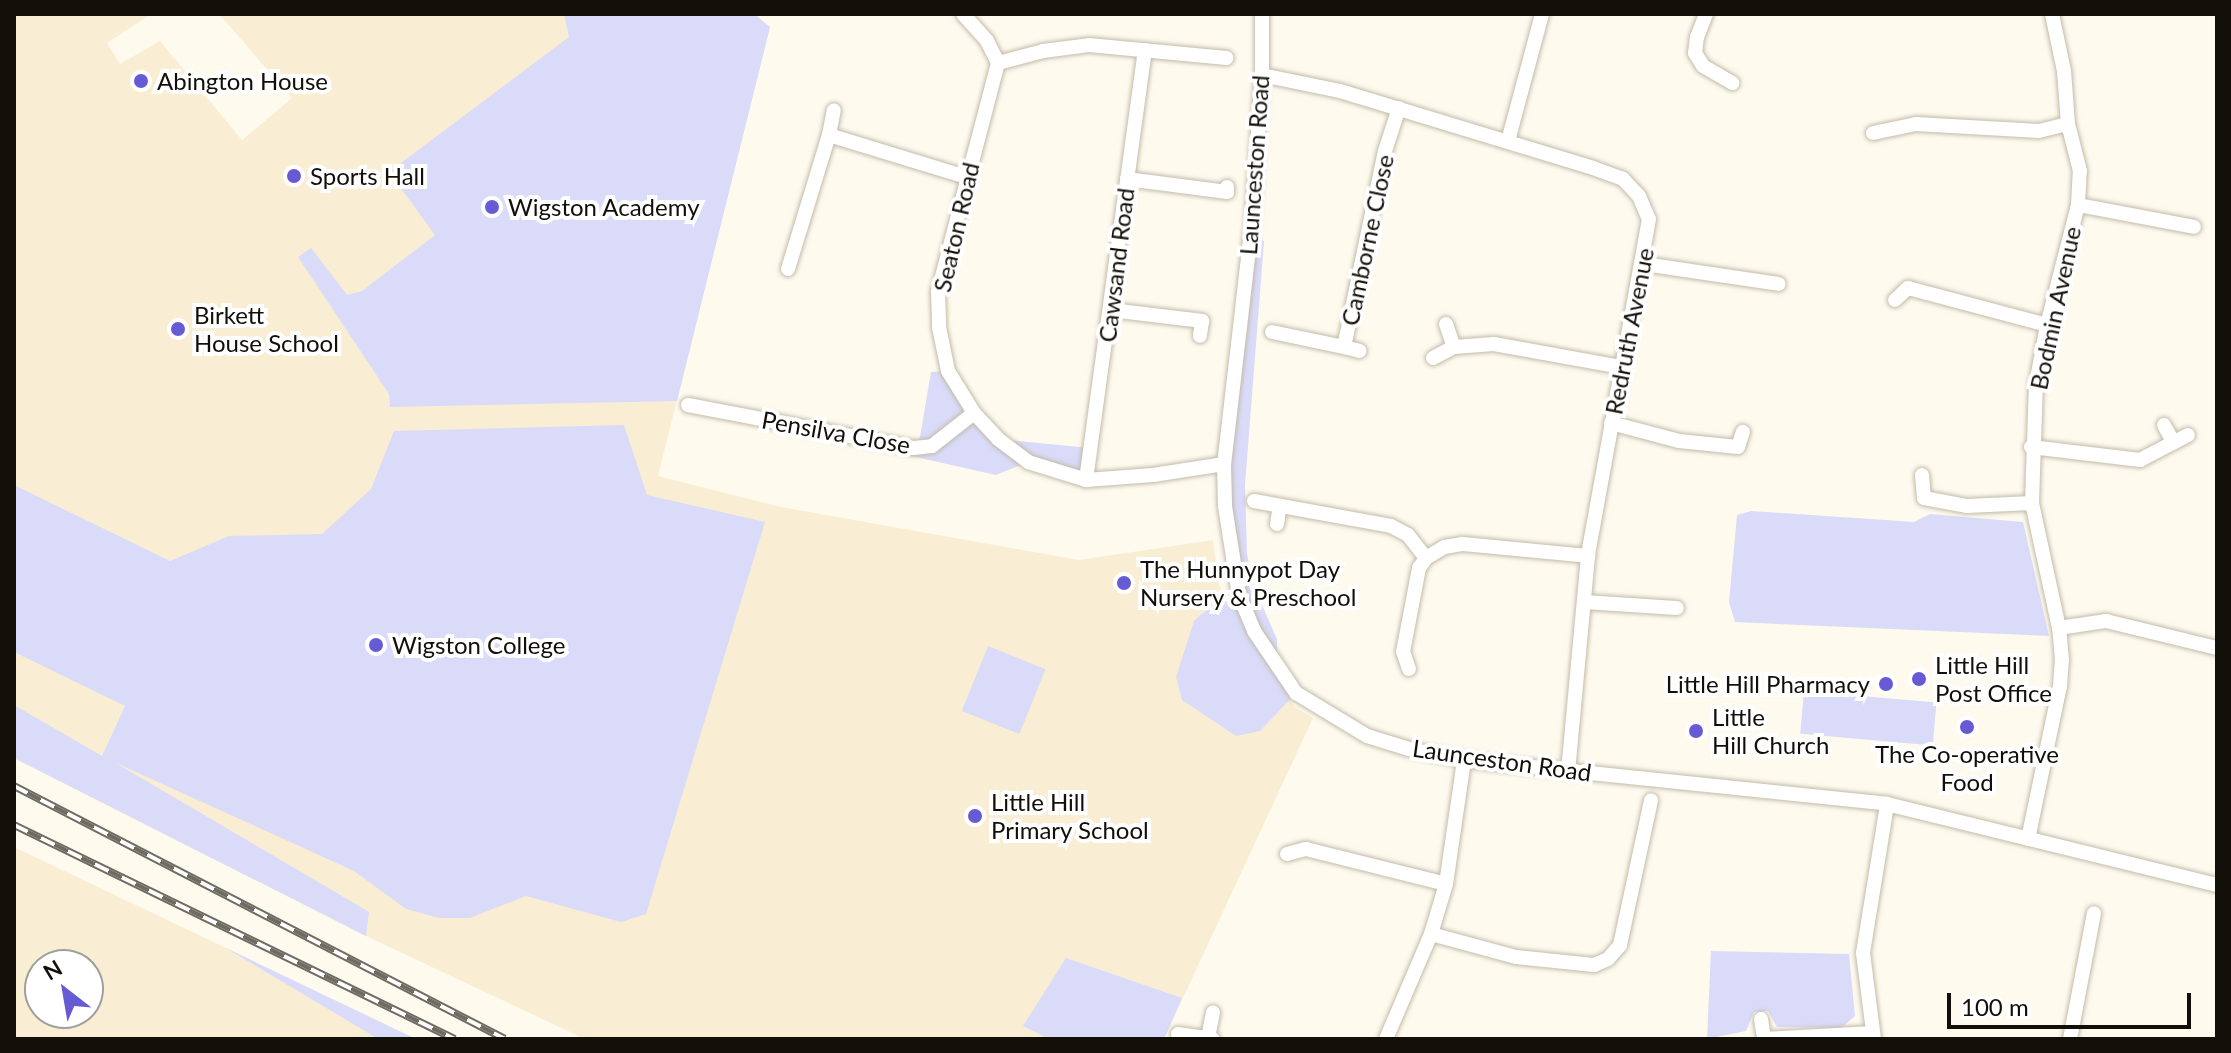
<!DOCTYPE html>
<html>
<head>
<meta charset="utf-8">
<style>
  body { margin:0 }
  #map { position:relative; width:2231px; height:1053px; overflow:hidden; background:#fefaee; font-family:Lato,sans-serif }
  div>[style] { position:absolute }
  .built>* { inset:0; background:#f9eed3 }
  .green>* { inset:0; background:#d9dbf9; transform-origin:0 0 }
  .roads { filter:drop-shadow(0 0 2px #c3bba9) drop-shadow(0 0 2px #c3bba9) }
  .minor>* { height:14px; margin:-7px; padding:0 7px; transform-origin:7px; border-radius:7px; background:#fff }
  .rail>* { height:8px; margin-top:-4px; transform-origin:0; background:repeating-linear-gradient(90deg,#fff 0 15px,#6e6b62 0 30px); box-sizing:border-box; border-block:2px solid #6e6b62 }
  .dots>* { width:22px; height:22px; translate:-50% -50%; box-sizing:border-box; border:4px solid #fff; border-radius:50% }
  span { translate:-50% -50%; white-space:nowrap; text-align:center; line-height:1.15; -webkit-text-stroke:8px #fff; paint-order:stroke }
  .poi-label { font-size:24px; color:#120f09 }
  .left { translate:0 -50%; text-align:left }
  .right { translate:-100% -50%; text-align:right }
  .street-label { font-size:24px; color:#120f09 }
  .frame { position:absolute; inset:0; border:16px solid #120f09; pointer-events:none }
  .north { position:absolute; left:24px; top:949px; width:80px; height:80px; box-sizing:border-box; background:#fff; border:2px solid #a09f9d; border-radius:50%; rotate:329deg; font-size:22px; font-weight:700; line-height:32px; text-align:center; color:#120f09 }
  .north::after { content:''; display:block; margin:auto; width:28px; height:36px; background:#675bd5; clip-path:polygon(50% 0,100% 100%,50% 72%,0 100%) }
  .scale { position:absolute; left:1947px; top:993px; width:244px; height:36px; box-sizing:border-box; border:4px solid #120f09; border-top:0; padding-left:10px; font-size:24px; line-height:28px; white-space:nowrap; color:#120f09; -webkit-text-stroke:6px #fff; paint-order:stroke }
</style>
</head>
<body>
<div id="map">
  <div class="built">
    <div style="clip-path:polygon(14px 14px,151px 14px,107px 43px,120px 64px,160px 41px,242px 140px,292px 98px,219px 14px,754px 14px,770px 27px,658px 476px,781px 507px,1079px 560px,1213px 540px,1218px 580px,1229px 614px,1256px 657px,1296px 708px,1313px 718px,1164px 1039px,585px 1039px,366px 936px,14px 758px)"></div>
    <div style="clip-path:polygon(evenodd,14px 847px,224px 947px,378px 1039px,14px 1039px,14px 847px,88px 965px,88px 1013px,40px 1013px,40px 965px,88px 965px)"></div>
  </div>
  <div class="green">
    <div style="clip-path:polygon(564px 14px,754px 14px,770px 27px,677px 401px,390px 407px,389px 394px,298px 257px,311px 248px,347px 295px,362px 291px,435px 235px,389px 172px,569px 37px)"></div>
    <div style="clip-path:polygon(1252px 223px,1264px 242px,1245px 485px,1247px 554px,1254px 587px,1277px 639px,1277px 667px,1296px 693px,1260px 731px,1236px 736px,1182px 700px,1176px 677px,1194px 621px,1204px 612px,1239px 595px,1225px 506px)"></div>
    <div style="clip-path:polygon(948px 371px,998px 439px,1090px 448px,1086px 480px,1028px 462px,996px 475px,911px 456px,920px 437px,931px 372px)"></div>
    <div style="clip-path:polygon(624px 425px,647px 495px,765px 522px,646px 914px,621px 922px,526px 896px,470px 918px,439px 918px,406px 909px,354px 871px,114px 762px,369px 912px,366px 936px,14px 758px,14px 705px,102px 756px,125px 706px,14px 652px,14px 485px,170px 561px,229px 536px,322px 534px,371px 489px,394px 431px)"></div>
    <div style="clip-path:polygon(1751px 511px,1914px 522px,1930px 514px,2023px 522px,2049px 636px,1735px 622px,1729px 602px,1737px 515px)"></div>
    <div style="left:988px;top:646px;width:62px;height:70px;rotate:22deg"></div>
    <div style="left:1804px;top:691px;width:133px;height:43px;rotate:5deg"></div>
    <div style="clip-path:polygon(224px 947px,416px 1039px,378px 1039px)"></div>
    <div style="clip-path:polygon(1711px 951px,1849px 954px,1855px 1016px,1841px 1028px,1777px 1027px,1768px 1011px,1754px 1012px,1746px 1031px,1707px 1039px)"></div>
    <div style="clip-path:polygon(1066px 958px,1182px 998px,1164px 1039px,1049px 1039px,1023px 1026px)"></div>
  </div>
  <div class="roads">
    <div class="minor">
      <div style="left:963px;top:14px;width:36px;rotate:48deg"></div>
      <div style="left:987px;top:41px;width:25px;rotate:63deg"></div>
      <div style="left:998px;top:63px;width:237px;rotate:104.7deg"></div>
      <div style="left:938px;top:292px;width:35px;rotate:88deg"></div>
      <div style="left:939px;top:327px;width:45px;rotate:78.4deg"></div>
      <div style="left:948px;top:371px;width:49px;rotate:58.2deg"></div>
      <div style="left:974px;top:413px;width:35px;rotate:47deg"></div>
      <div style="left:998px;top:439px;width:38px;rotate:37deg"></div>
      <div style="left:1028px;top:462px;width:61px;rotate:17.2deg"></div>
      <div style="left:1086px;top:480px;width:67px;rotate:-4.3deg"></div>
      <div style="left:1153px;top:475px;width:72px;rotate:-8.8deg"></div>
      <div style="left:1262px;top:14px;width:61px;rotate:90deg"></div>
      <div style="left:1262px;top:75px;width:148px;rotate:93.9deg"></div>
      <div style="left:1252px;top:223px;width:243px;rotate:96.6deg"></div>
      <div style="left:1224px;top:464px;width:42px;rotate:88.6deg"></div>
      <div style="left:1225px;top:506px;width:90px;rotate:81.1deg"></div>
      <div style="left:1239px;top:595px;width:39px;rotate:67deg"></div>
      <div style="left:1254px;top:631px;width:75px;rotate:55.9deg"></div>
      <div style="left:1296px;top:693px;width:83px;rotate:31.2deg"></div>
      <div style="left:1367px;top:736px;width:44px;rotate:17.2deg"></div>
      <div style="left:1409px;top:749px;width:56px;rotate:11.3deg"></div>
      <div style="left:1464px;top:760px;width:425px;rotate:5.9deg"></div>
      <div style="left:1887px;top:804px;width:340px;rotate:13.8deg"></div>
      <div style="left:1706px;top:14px;width:25px;rotate:111deg"></div>
      <div style="left:1697px;top:37px;width:16px;rotate:97deg"></div>
      <div style="left:1695px;top:53px;width:15px;rotate:58deg"></div>
      <div style="left:1703px;top:66px;width:34px;rotate:30deg"></div>
      <div style="left:998px;top:63px;width:47px;rotate:-14.9deg"></div>
      <div style="left:1043px;top:51px;width:46px;rotate:-7.4deg"></div>
      <div style="left:1089px;top:45px;width:138px;rotate:5.4deg"></div>
      <div style="left:1262px;top:75px;width:80px;rotate:11.6deg"></div>
      <div style="left:1340px;top:91px;width:264px;rotate:16.9deg"></div>
      <div style="left:1593px;top:168px;width:32px;rotate:20deg"></div>
      <div style="left:1623px;top:179px;width:23px;rotate:47deg"></div>
      <div style="left:1639px;top:196px;width:25px;rotate:67deg"></div>
      <div style="left:1649px;top:219px;width:342px;rotate:100.3deg"></div>
      <div style="left:1588px;top:556px;width:215px;rotate:95.3deg"></div>
      <div style="left:1873px;top:133px;width:44px;rotate:-11.8deg"></div>
      <div style="left:1916px;top:124px;width:123px;rotate:3.3deg"></div>
      <div style="left:2039px;top:131px;width:30px;rotate:-14deg"></div>
      <div style="left:829px;top:135px;width:25px;rotate:-79deg"></div>
      <div style="left:1508px;top:141px;width:131px;rotate:-75deg"></div>
      <div style="left:1127px;top:179px;width:101px;rotate:7.4deg"></div>
      <div style="left:1227px;top:192px;width:5px;rotate:-90deg"></div>
      <div style="left:2078px;top:205px;width:118px;rotate:10.7deg"></div>
      <div style="left:1644px;top:264px;width:136px;rotate:8.4deg"></div>
      <div style="left:788px;top:269px;width:140px;rotate:-73deg"></div>
      <div style="left:829px;top:135px;width:143px;rotate:17deg"></div>
      <div style="left:1895px;top:300px;width:18px;rotate:-43deg"></div>
      <div style="left:1908px;top:288px;width:144px;rotate:14.9deg"></div>
      <div style="left:1111px;top:310px;width:92px;rotate:6.9deg"></div>
      <div style="left:1202px;top:321px;width:15px;rotate:98deg"></div>
      <div style="left:1446px;top:324px;width:24px;rotate:71deg"></div>
      <div style="left:1272px;top:332px;width:74px;rotate:11.8deg"></div>
      <div style="left:1344px;top:347px;width:200px;rotate:-78.2deg"></div>
      <div style="left:1385px;top:151px;width:45px;rotate:-72deg"></div>
      <div style="left:1344px;top:347px;width:16px;rotate:14deg"></div>
      <div style="left:1433px;top:358px;width:24px;rotate:-28deg"></div>
      <div style="left:1454px;top:347px;width:40px;rotate:-4.3deg"></div>
      <div style="left:1494px;top:344px;width:130px;rotate:10.2deg"></div>
      <div style="left:688px;top:405px;width:230px;rotate:10.8deg"></div>
      <div style="left:914px;top:448px;width:18px;rotate:-6deg"></div>
      <div style="left:932px;top:446px;width:53px;rotate:-38.2deg"></div>
      <div style="left:1611px;top:423px;width:70px;rotate:14.8deg"></div>
      <div style="left:1679px;top:441px;width:59px;rotate:5.8deg"></div>
      <div style="left:1738px;top:447px;width:16px;rotate:-72deg"></div>
      <div style="left:2164px;top:425px;width:19px;rotate:62deg"></div>
      <div style="left:2031px;top:447px;width:110px;rotate:6.8deg"></div>
      <div style="left:2140px;top:460px;width:54px;rotate:-27.5deg"></div>
      <div style="left:1922px;top:475px;width:23px;rotate:85deg"></div>
      <div style="left:1924px;top:498px;width:44px;rotate:10.5deg"></div>
      <div style="left:1967px;top:506px;width:65px;rotate:-2.6deg"></div>
      <div style="left:1086px;top:480px;width:434px;rotate:-82.2deg"></div>
      <div style="left:1254px;top:501px;width:139px;rotate:10.3deg"></div>
      <div style="left:1391px;top:526px;width:19px;rotate:28deg"></div>
      <div style="left:1408px;top:535px;width:29px;rotate:52deg"></div>
      <div style="left:1277px;top:524px;width:18px;rotate:-81deg"></div>
      <div style="left:1584px;top:602px;width:93px;rotate:3.7deg"></div>
      <div style="left:2059px;top:628px;width:48px;rotate:-8.5deg"></div>
      <div style="left:2106px;top:621px;width:114px;rotate:13.7deg"></div>
      <div style="left:1409px;top:669px;width:18px;rotate:-109deg"></div>
      <div style="left:1403px;top:652px;width:86px;rotate:-79.2deg"></div>
      <div style="left:1419px;top:568px;width:12px;rotate:-55deg"></div>
      <div style="left:1426px;top:558px;width:21px;rotate:-31deg"></div>
      <div style="left:1444px;top:547px;width:18px;rotate:-9deg"></div>
      <div style="left:1462px;top:544px;width:127px;rotate:5.4deg"></div>
      <div style="left:2028px;top:839px;width:156px;rotate:-78.2deg"></div>
      <div style="left:2060px;top:686px;width:26px;rotate:-86deg"></div>
      <div style="left:2062px;top:660px;width:32px;rotate:-95deg"></div>
      <div style="left:2059px;top:628px;width:128px;rotate:-102.2deg"></div>
      <div style="left:2032px;top:503px;width:119px;rotate:-88.1deg"></div>
      <div style="left:2036px;top:384px;width:60px;rotate:-79.4deg"></div>
      <div style="left:2047px;top:325px;width:124px;rotate:-75.5deg"></div>
      <div style="left:2078px;top:205px;width:34px;rotate:-87deg"></div>
      <div style="left:2080px;top:171px;width:49px;rotate:-104.3deg"></div>
      <div style="left:2068px;top:124px;width:53px;rotate:-94.3deg"></div>
      <div style="left:2064px;top:71px;width:58px;rotate:-101.9deg"></div>
      <div style="left:1287px;top:854px;width:20px;rotate:-15deg"></div>
      <div style="left:1306px;top:849px;width:144px;rotate:14deg"></div>
      <div style="left:1431px;top:934px;width:88px;rotate:15.1deg"></div>
      <div style="left:1516px;top:957px;width:78px;rotate:5.9deg"></div>
      <div style="left:1594px;top:965px;width:15px;rotate:-23deg"></div>
      <div style="left:1608px;top:959px;width:18px;rotate:-49deg"></div>
      <div style="left:1620px;top:945px;width:148px;rotate:-77.9deg"></div>
      <div style="left:1761px;top:1019px;width:20px;rotate:81deg"></div>
      <div style="left:1178px;top:1034px;width:35px;rotate:8deg"></div>
      <div style="left:1208px;top:1038px;width:26px;rotate:-79deg"></div>
      <div style="left:1386px;top:1039px;width:114px;rotate:-66.8deg"></div>
      <div style="left:1431px;top:934px;width:52px;rotate:-73.3deg"></div>
      <div style="left:1446px;top:884px;width:125px;rotate:-81.7deg"></div>
      <div style="left:1764px;top:1039px;width:109px;rotate:-3.2deg"></div>
      <div style="left:1874px;top:1039px;width:87px;rotate:-97.3deg"></div>
      <div style="left:1863px;top:953px;width:151px;rotate:-80.8deg"></div>
      <div style="left:2070px;top:1039px;width:128px;rotate:-79.2deg"></div>
    </div>
  </div>
  <div class="rail">
    <div style="left:14px;top:786px;width:552px;rotate:27.26deg"></div>
    <div style="left:14px;top:825px;width:490px;rotate:25.9deg"></div>
  </div>
  <div class="dots">
    <div style="left:141px;top:81px;background:#675bd5"></div>
    <div style="left:294px;top:176px;background:#675bd5"></div>
    <div style="left:492px;top:207px;background:#675bd5"></div>
    <div style="left:178px;top:329px;background:#675bd5"></div>
    <div style="left:1124px;top:583px;background:#675bd5"></div>
    <div style="left:376px;top:645px;background:#675bd5"></div>
    <div style="left:1919px;top:679px;background:#675bd5"></div>
    <div style="left:1886px;top:684px;background:#675bd5"></div>
    <div style="left:1967px;top:727px;background:#675bd5"></div>
    <div style="left:1696px;top:731px;background:#675bd5"></div>
    <div style="left:975px;top:816px;background:#675bd5"></div>
  </div>
  <div class="poi-label">
    <span class="left" style="left:157px;top:81px">Abington House</span>
    <span class="left" style="left:310px;top:176px">Sports Hall</span>
    <span class="left" style="left:508px;top:207px">Wigston Academy</span>
    <span class="left" style="left:194px;top:329px">Birkett<br>House School</span>
    <span class="left" style="left:1140px;top:583px">The Hunnypot Day<br>Nursery &amp; Preschool</span>
    <span class="left" style="left:392px;top:645px">Wigston College</span>
    <span class="left" style="left:1935px;top:679px">Little Hill<br>Post Office</span>
    <span class="right" style="left:1870px;top:684px">Little Hill Pharmacy</span>
    <span class="left" style="left:1712px;top:731px">Little<br>Hill Church</span>
    <span style="left:1967px;top:768px">The Co-operative<br>Food</span>
    <span class="left" style="left:991px;top:816px">Little Hill<br>Primary School</span>
  </div>
  <div class="street-label">
    <span style="left:1254px;top:165px;rotate:-86deg">Launceston Road</span>
    <span style="left:956px;top:227px;rotate:-77deg">Seaton Road</span>
    <span style="left:1367px;top:240px;rotate:-78deg">Camborne Close</span>
    <span style="left:1116px;top:265px;rotate:-83deg">Cawsand Road</span>
    <span style="left:2055px;top:308px;rotate:-78deg">Bodmin Avenue</span>
    <span style="left:1629px;top:331px;rotate:-79deg">Redruth Avenue</span>
    <span style="left:836px;top:432px;rotate:10deg">Pensilva Close</span>
    <span style="left:1502px;top:760px;rotate:8deg">Launceston Road</span>
  </div>
  <div class="frame"></div>
  <div class="north">N</div>
  <div class="scale">100 m</div>
</div>
</body>
</html>
